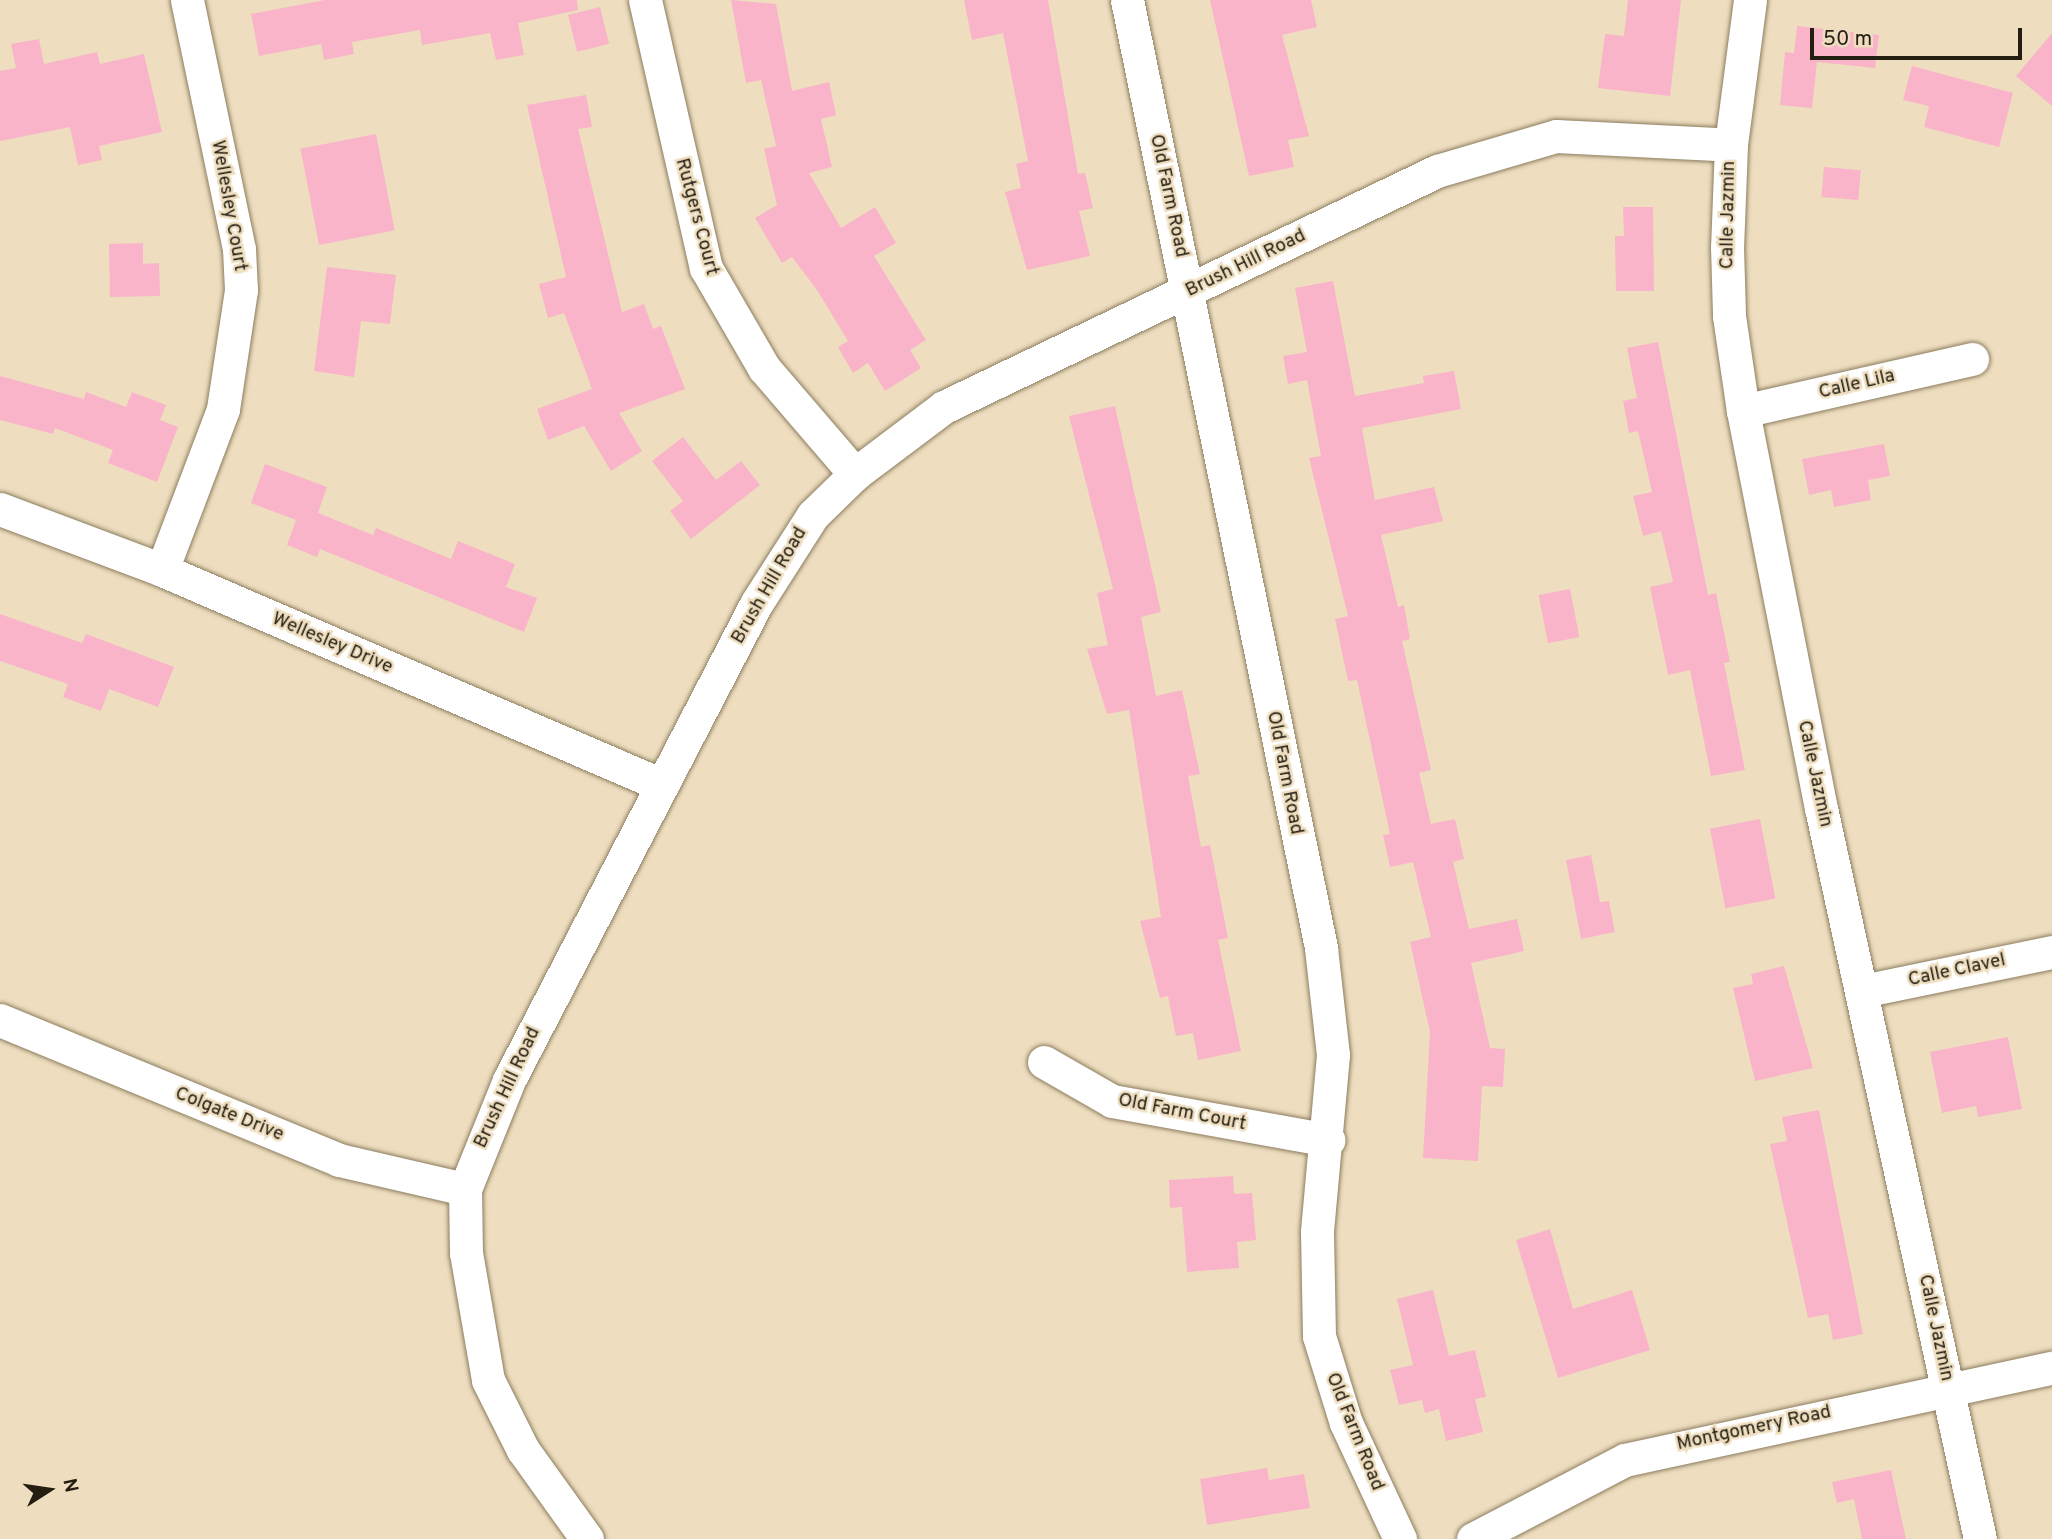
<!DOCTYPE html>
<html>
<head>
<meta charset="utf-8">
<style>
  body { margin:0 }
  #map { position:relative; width:2052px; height:1539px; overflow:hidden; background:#eedebf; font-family:Overpass,sans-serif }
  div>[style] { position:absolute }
  .building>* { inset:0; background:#f9b4c9; transform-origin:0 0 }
  .roads { filter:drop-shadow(0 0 2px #8c7d60) drop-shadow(0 0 2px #8c7d60) }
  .street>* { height:33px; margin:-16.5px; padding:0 16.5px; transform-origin:16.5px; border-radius:16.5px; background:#fff }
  span { translate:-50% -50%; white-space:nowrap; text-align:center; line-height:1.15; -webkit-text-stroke:5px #eedebf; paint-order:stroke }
  .street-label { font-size:19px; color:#231d12 }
  .north { position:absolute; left:14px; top:1455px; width:70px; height:70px; -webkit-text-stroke:5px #eedebf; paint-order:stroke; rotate:78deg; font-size:19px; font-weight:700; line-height:28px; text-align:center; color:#231d12 }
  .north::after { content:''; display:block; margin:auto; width:24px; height:32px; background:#231d12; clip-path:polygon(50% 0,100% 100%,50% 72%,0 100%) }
  .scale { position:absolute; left:1810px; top:28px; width:212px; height:32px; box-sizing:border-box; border:4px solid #231d12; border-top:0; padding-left:9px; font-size:21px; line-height:24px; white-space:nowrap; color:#231d12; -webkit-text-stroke:5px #eedebf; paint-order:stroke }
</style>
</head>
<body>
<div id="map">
  <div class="building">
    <div style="clip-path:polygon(325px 0,577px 0,578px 10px,518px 23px,524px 55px,496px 60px,490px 33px,422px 45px,420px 30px,352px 42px,354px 54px,324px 60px,321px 44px,259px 56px,251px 14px)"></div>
    <div style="clip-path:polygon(731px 0,776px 4px,792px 91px,829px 82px,836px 115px,821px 119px,832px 167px,809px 173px,841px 228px,875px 207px,896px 243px,874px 256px,926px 340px,910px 350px,921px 368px,885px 391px,868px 363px,853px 373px,838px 347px,848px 341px,817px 290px,792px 257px,782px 263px,755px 218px,777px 205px,764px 149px,776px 146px,761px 80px,746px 83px)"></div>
    <div style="clip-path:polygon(964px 0,1048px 0,1078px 174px,1085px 173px,1093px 208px,1079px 211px,1090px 256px,1027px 270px,1005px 192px,1021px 188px,1016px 164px,1028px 161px,1003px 33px,972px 40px)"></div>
    <div style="clip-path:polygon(1210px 0,1311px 0,1317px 27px,1282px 35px,1309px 136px,1288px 140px,1294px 167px,1249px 176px)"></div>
    <div style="clip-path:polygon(1628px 0,1681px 0,1670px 96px,1598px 88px,1605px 34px,1624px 36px)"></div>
    <div style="left:600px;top:7px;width:38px;height:33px;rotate:76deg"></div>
    <div style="clip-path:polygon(1797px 26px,1879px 35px,1875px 68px,1817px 62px,1812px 108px,1780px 105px,1785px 52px,1794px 53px)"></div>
    <div style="clip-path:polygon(2052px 33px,2052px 106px,2016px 76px)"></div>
    <div style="clip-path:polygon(39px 39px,44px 64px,97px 52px,100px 64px,144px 54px,162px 132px,99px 146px,102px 160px,78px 165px,70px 127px,0 141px,0 71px,16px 68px,11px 44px)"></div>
    <div style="clip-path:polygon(1912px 66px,2013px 93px,1999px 147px,1924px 127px,1929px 106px,1903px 100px)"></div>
    <div style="clip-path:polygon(586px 95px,592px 127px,578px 129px,622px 312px,644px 304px,653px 329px,661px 326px,685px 389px,619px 413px,642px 451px,611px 471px,584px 426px,548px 440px,537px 409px,592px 389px,564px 313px,548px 318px,539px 284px,566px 277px,527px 105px)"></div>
    <div style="left:376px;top:134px;width:98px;height:77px;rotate:79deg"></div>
    <div style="left:1824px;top:167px;width:37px;height:30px;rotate:5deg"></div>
    <div style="clip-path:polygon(1623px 207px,1653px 207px,1654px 291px,1616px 291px,1615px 236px,1624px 236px)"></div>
    <div style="clip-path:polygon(143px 243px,143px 264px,159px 263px,160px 296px,110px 297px,109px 244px)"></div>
    <div style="clip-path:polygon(327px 267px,396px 275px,390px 324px,361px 321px,354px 377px,314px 371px)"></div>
    <div style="clip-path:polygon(1333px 281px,1355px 396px,1424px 383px,1423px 376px,1454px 371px,1461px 409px,1362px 428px,1375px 500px,1434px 487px,1443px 521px,1381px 535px,1398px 607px,1404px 605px,1410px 639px,1402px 641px,1431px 770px,1419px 773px,1431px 824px,1455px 819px,1464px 859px,1453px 862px,1469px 929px,1517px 919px,1524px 951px,1471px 963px,1490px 1048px,1505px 1049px,1503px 1087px,1482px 1086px,1478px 1161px,1423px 1158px,1430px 1032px,1410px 942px,1431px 937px,1413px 862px,1390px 867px,1383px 835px,1390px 834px,1357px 680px,1348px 681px,1335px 619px,1348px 616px,1309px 458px,1321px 456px,1307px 380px,1288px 384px,1283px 356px,1307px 352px,1295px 288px)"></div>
    <div style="clip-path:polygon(1658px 342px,1708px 595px,1716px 593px,1730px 662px,1724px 663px,1745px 770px,1711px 776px,1690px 670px,1668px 675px,1650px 587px,1673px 582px,1661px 531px,1643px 536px,1633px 496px,1652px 492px,1638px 431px,1629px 433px,1623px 401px,1637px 398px,1627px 348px)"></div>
    <div style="clip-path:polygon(0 376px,84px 399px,86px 392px,126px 407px,132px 392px,166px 405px,160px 420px,178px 427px,157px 482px,108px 463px,113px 450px,55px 428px,53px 434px,0 420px)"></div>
    <div style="clip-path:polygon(1115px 406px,1161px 612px,1141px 617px,1156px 696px,1182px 690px,1200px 774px,1188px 776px,1201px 847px,1210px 845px,1228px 938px,1218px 940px,1241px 1051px,1198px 1060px,1193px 1033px,1176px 1036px,1168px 996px,1160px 998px,1140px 921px,1161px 917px,1129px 710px,1107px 714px,1087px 649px,1108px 645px,1097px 593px,1113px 589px,1069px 416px)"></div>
    <div style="clip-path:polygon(683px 437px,716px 480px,741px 461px,760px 485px,691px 539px,670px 511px,683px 501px,652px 461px)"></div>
    <div style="clip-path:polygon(1884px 444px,1890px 476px,1868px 480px,1871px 500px,1834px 507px,1831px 490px,1809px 495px,1802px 459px)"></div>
    <div style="clip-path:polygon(265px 464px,327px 487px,318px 513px,373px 535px,376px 528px,451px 559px,458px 541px,515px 564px,506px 587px,537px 598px,524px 632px,320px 549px,317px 557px,287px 545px,296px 520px,251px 503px)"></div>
    <div style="left:1570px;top:589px;width:49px;height:32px;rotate:79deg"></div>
    <div style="clip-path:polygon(0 614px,82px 643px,86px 634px,174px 667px,158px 707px,109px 689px,101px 711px,63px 697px,68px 684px,0 661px)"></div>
    <div style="left:1760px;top:819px;width:81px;height:51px;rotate:79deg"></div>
    <div style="clip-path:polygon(1591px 855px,1600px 902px,1609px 901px,1615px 932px,1581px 939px,1566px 860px)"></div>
    <div style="clip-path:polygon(1784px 966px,1813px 1068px,1755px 1081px,1733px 988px,1753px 984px,1751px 974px)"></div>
    <div style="clip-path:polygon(2008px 1037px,2022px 1109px,1978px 1117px,1976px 1106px,1942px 1113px,1930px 1052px)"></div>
    <div style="clip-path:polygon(1819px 1110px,1863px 1334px,1833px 1340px,1828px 1314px,1808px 1318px,1770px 1144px,1787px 1141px,1782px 1117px)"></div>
    <div style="clip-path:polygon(1233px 1176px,1234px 1194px,1252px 1193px,1256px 1240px,1237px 1242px,1239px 1268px,1187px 1272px,1182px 1207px,1170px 1208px,1169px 1180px)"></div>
    <div style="clip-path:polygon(1550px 1229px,1573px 1309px,1632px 1290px,1650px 1350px,1558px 1378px,1516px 1240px)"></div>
    <div style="clip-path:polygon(1433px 1290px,1449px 1356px,1475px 1350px,1486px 1397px,1475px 1399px,1483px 1432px,1446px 1441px,1439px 1409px,1425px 1413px,1422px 1400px,1399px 1405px,1390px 1370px,1413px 1365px,1397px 1299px)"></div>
    <div style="clip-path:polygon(1267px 1468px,1269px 1480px,1304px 1474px,1310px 1508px,1207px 1525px,1200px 1479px)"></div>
    <div style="clip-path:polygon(1891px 1470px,1906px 1539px,1862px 1539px,1854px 1499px,1837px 1503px,1832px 1482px)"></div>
  </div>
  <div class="roads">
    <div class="street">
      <div style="left:645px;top:0;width:275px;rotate:77.2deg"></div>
      <div style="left:706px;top:268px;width:116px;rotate:59.9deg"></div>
      <div style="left:764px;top:368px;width:140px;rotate:49.4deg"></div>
      <div style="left:1127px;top:0;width:968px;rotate:78.43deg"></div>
      <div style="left:1321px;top:948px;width:108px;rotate:83.6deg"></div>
      <div style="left:1333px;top:1055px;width:178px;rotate:95.2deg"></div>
      <div style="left:1317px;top:1232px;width:104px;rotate:88.9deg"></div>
      <div style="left:1319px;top:1336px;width:91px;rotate:72.8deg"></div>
      <div style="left:1346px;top:1423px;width:128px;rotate:65deg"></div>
      <div style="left:1750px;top:0;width:146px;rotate:97.5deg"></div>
      <div style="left:1731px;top:145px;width:102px;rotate:92.2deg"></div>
      <div style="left:1727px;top:247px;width:69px;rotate:88.3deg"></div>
      <div style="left:1729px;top:316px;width:96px;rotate:81.6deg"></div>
      <div style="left:1743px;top:411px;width:405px;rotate:78.9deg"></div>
      <div style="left:1821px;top:808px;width:748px;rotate:77.73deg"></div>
      <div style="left:1743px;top:411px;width:235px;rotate:-12.8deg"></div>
      <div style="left:0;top:509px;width:173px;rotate:20.6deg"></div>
      <div style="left:162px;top:570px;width:544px;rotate:23.27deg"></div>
      <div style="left:162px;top:570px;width:172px;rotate:-69.2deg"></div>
      <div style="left:223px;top:409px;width:120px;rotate:-81.4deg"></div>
      <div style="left:241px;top:290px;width:41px;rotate:-92.8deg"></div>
      <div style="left:239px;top:249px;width:254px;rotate:-101.8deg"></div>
      <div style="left:1862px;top:991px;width:194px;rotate:-11.6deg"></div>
      <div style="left:0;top:1020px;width:367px;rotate:22.4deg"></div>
      <div style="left:339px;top:1160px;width:129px;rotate:13deg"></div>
      <div style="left:1044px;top:1062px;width:78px;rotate:29.8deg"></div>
      <div style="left:1112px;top:1101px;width:220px;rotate:10.2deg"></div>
      <div style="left:587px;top:1539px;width:110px;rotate:-125.7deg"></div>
      <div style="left:523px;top:1450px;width:78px;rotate:-116.6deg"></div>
      <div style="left:488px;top:1380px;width:129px;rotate:-99.8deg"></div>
      <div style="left:466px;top:1253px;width:64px;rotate:-90.9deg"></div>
      <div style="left:465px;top:1189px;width:118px;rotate:-68deg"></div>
      <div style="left:509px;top:1080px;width:536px;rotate:-62.57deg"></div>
      <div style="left:756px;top:604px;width:106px;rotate:-57.4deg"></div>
      <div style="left:813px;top:515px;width:59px;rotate:-44.3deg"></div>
      <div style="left:855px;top:474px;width:111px;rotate:-37deg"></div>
      <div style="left:944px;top:407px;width:547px;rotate:-25.58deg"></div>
      <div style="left:1437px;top:171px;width:124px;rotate:-16.4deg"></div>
      <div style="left:1556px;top:136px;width:175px;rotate:2.9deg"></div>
      <div style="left:1473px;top:1539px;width:171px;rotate:-27.5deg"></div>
      <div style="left:1625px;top:1460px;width:437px;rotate:-12.2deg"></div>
    </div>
  </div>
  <div class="street-label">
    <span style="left:1168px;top:196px;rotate:78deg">Old Farm Road</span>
    <span style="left:228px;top:206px;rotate:80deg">Wellesley Court</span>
    <span style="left:1729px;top:215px;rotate:-89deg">Calle Jazmin</span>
    <span style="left:696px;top:217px;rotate:75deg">Rutgers Court</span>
    <span style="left:1246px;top:264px;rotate:-26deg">Brush Hill Road</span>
    <span style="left:1857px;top:385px;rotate:-13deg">Calle Lila</span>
    <span style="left:770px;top:586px;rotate:-60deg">Brush Hill Road</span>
    <span style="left:332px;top:644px;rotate:23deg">Wellesley Drive</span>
    <span style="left:1284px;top:773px;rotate:79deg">Old Farm Road</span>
    <span style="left:1814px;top:774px;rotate:78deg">Calle Jazmin</span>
    <span style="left:1957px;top:971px;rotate:-12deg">Calle Clavel</span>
    <span style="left:508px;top:1088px;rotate:-65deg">Brush Hill Road</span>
    <span style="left:1182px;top:1113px;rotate:11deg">Old Farm Court</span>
    <span style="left:229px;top:1115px;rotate:22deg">Colgate Drive</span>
    <span style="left:1935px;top:1328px;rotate:78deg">Calle Jazmin</span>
    <span style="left:1754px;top:1429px;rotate:-12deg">Montgomery Road</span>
    <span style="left:1354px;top:1432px;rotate:68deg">Old Farm Road</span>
  </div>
  <div class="north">N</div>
  <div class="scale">50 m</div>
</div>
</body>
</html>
